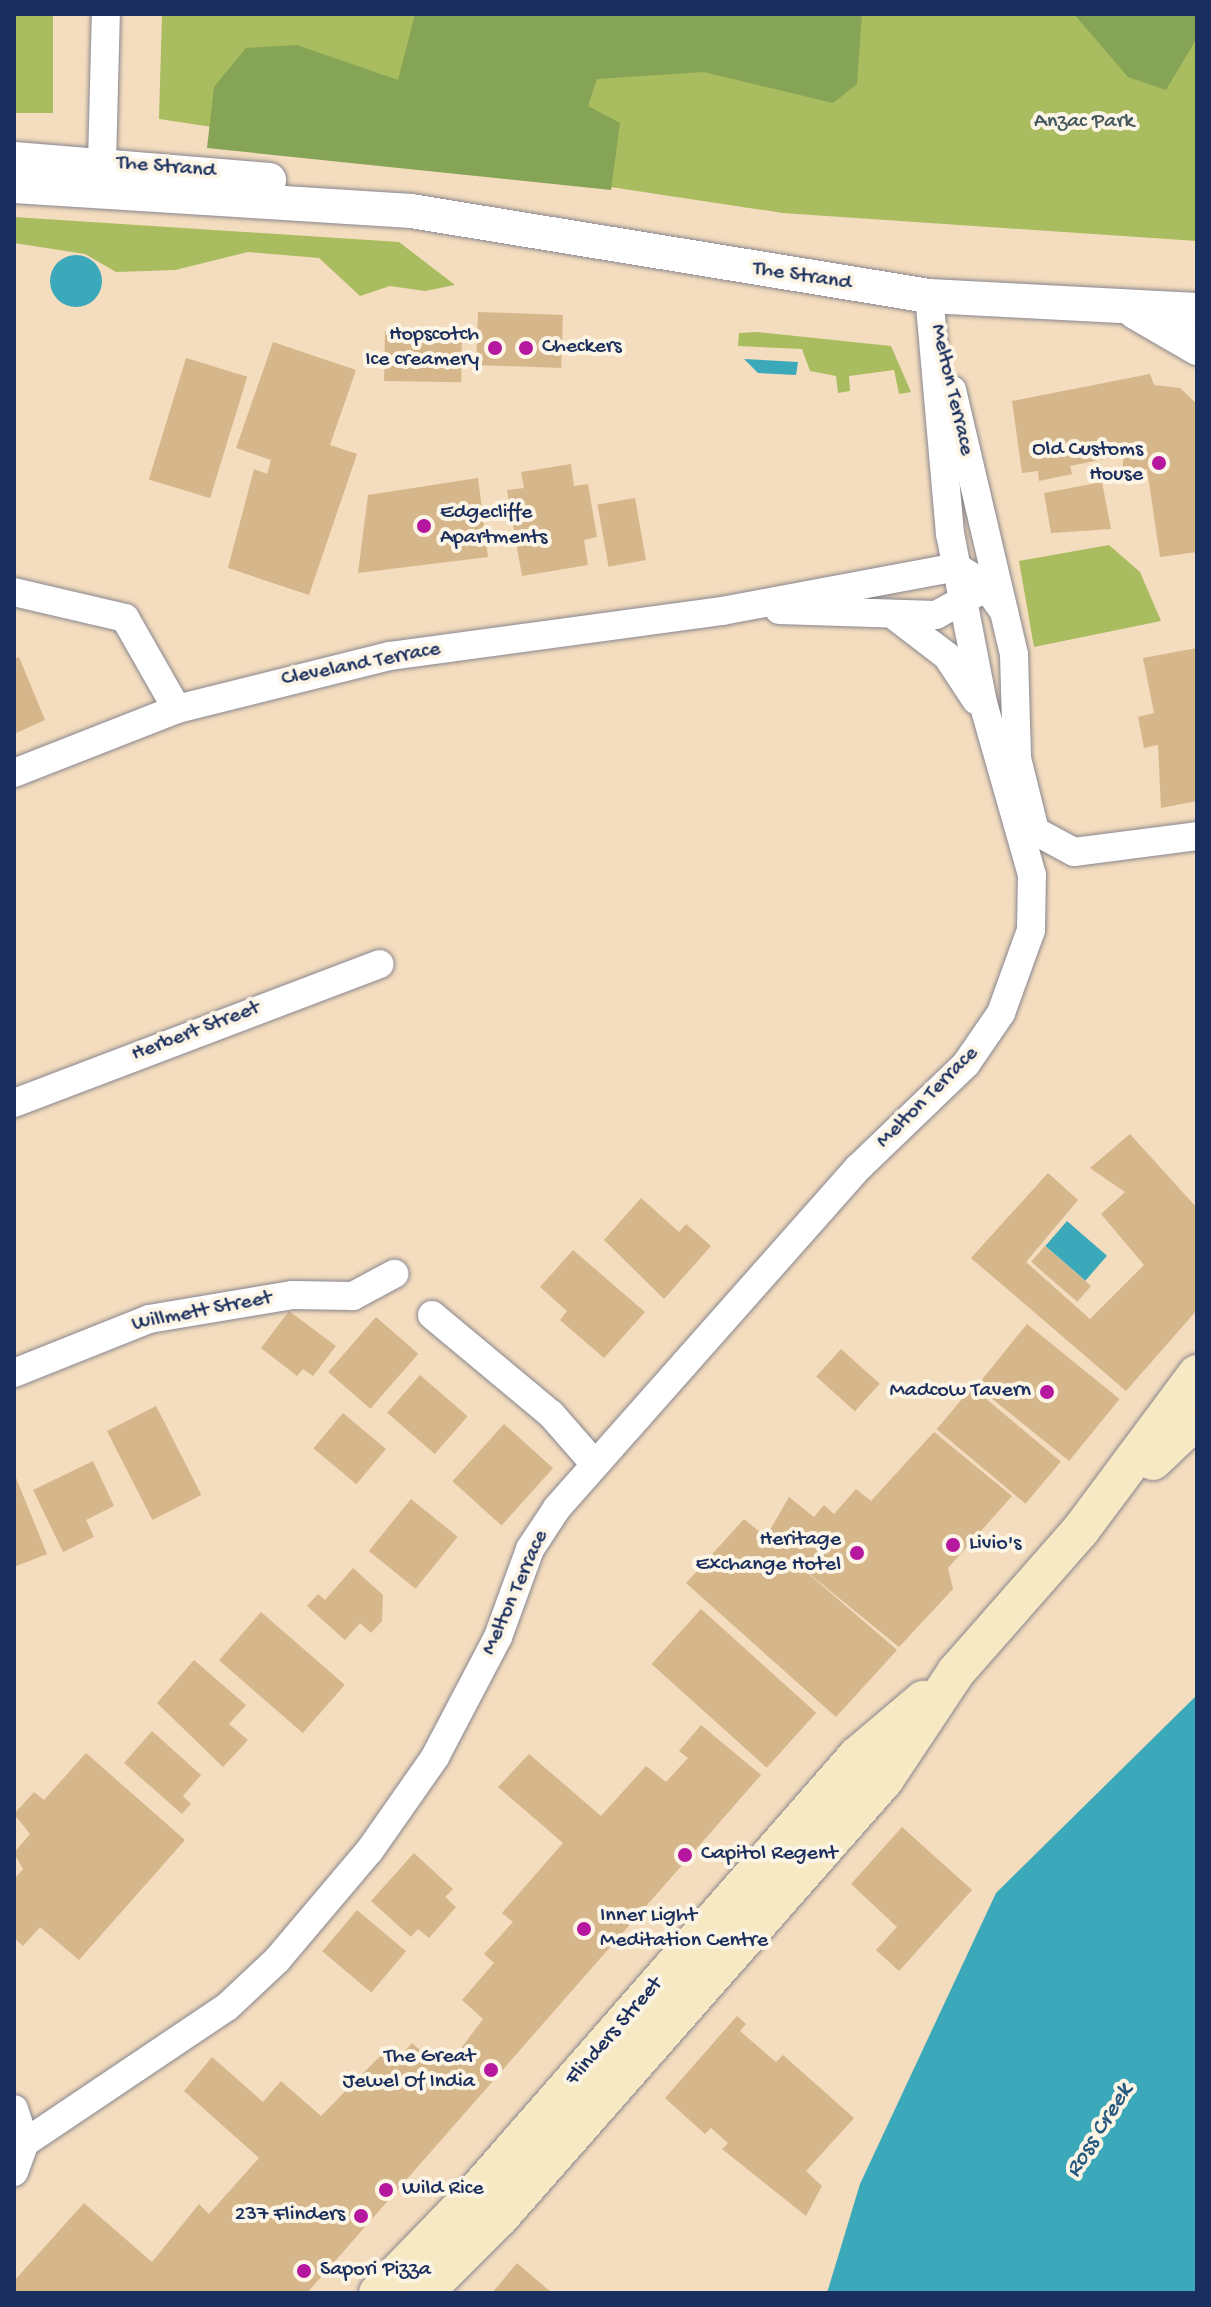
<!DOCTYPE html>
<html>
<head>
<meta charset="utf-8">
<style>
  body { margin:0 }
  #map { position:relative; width:1211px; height:2307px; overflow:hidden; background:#f4dcbe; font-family:"Gochi Hand",sans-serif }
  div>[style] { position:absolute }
  .green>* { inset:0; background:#a9bc60; transform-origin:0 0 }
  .forest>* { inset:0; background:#86a456 }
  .water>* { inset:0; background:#3ba9b9; transform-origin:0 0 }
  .round { border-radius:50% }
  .building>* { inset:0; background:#d6b68b; transform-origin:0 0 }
  .roads { filter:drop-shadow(0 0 2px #88868e) drop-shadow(0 0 2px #88868e) }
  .minor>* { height:28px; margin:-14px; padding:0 14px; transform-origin:14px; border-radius:14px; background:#fff }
  .tertiary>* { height:34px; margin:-17px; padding:0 17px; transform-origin:17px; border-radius:17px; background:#fff }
  .secondary>* { height:38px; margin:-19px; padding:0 19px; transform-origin:19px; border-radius:19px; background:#f7e9c3 }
  .dots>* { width:22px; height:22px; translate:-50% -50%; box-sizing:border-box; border:4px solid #fcf5e5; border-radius:50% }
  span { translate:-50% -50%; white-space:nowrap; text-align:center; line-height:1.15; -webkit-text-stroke:8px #fcf5e5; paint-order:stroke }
  .park-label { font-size:22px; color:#46595f }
  .street-label { font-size:22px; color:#1b2f5e }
  .poi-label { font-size:22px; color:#1b2f5e }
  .right { translate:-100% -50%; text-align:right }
  .left { translate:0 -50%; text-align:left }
  .water-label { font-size:24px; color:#265a7e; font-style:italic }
  .frame { position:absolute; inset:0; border:16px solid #1b2f5e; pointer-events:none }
</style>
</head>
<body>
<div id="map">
  <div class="green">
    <div style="left:14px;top:14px;width:39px;height:99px"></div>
    <div style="clip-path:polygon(162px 14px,1197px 14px,1197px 241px,783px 213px,159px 119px)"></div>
    <div style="clip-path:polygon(14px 217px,399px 242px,455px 285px,425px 291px,390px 286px,360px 296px,319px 258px,248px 252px,175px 270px,116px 272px,85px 254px,14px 243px)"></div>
    <div style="clip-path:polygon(757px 332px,891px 346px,911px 392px,899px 394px,894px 370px,849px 376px,850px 391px,838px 393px,836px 376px,810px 371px,802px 349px,738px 346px,739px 333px)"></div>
    <div style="clip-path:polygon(1109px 545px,1140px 572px,1161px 621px,1034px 647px,1019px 561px)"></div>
  </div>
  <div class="forest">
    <div style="clip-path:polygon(415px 14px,862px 14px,857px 84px,833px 103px,704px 72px,597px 79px,588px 106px,620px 123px,611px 190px,207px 148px,214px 87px,246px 48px,297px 45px,398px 80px)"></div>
    <div style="clip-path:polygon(1074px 14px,1197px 14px,1197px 38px,1166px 90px,1128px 77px)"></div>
  </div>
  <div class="water">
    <div class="round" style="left:50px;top:255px;width:52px;height:52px"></div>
    <div style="clip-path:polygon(744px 359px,798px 362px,796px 375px,758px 373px)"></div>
    <div style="left:1067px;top:1221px;width:53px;height:33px;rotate:41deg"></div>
    <div style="clip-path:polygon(1197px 1695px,1197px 2293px,827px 2293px,860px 2184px,996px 1893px)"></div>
  </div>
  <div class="building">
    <div style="left:478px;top:312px;width:85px;height:53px;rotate:2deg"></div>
    <div style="left:385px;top:331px;width:77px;height:50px;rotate:1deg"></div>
    <div style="clip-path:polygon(273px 342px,356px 370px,330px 445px,357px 454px,309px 595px,228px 568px,254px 469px,267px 474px,271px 460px,236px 448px)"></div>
    <div style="left:186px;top:358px;width:64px;height:127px;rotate:17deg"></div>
    <div style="clip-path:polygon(1150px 374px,1154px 385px,1180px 388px,1197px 404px,1197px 552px,1160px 557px,1147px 469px,1132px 477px,1122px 471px,1124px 455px,1070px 466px,1072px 474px,1039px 481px,1038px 471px,1022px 473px,1012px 401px)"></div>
    <div style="clip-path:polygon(571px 464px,574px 486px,588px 484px,597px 537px,584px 540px,588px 565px,522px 576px,507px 490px,524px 488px,521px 472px)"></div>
    <div style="clip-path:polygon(478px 478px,488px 557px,358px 573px,368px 495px)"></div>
    <div style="clip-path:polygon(1102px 482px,1111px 529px,1051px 533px,1044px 493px)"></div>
    <div style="left:635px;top:498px;width:63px;height:38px;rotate:80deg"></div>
    <div style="clip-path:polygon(1197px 648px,1197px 801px,1161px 808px,1158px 745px,1144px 748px,1138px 717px,1154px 713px,1143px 658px)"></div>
    <div style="clip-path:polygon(19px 657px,45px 720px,14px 734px,14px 659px)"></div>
    <div style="clip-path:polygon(1130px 1134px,1197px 1208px,1197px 1310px,1126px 1391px,971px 1258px,1048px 1173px,1078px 1200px,1026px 1262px,1090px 1319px,1144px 1265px,1101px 1214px,1125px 1192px,1090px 1168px)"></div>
    <div style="clip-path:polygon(641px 1198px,679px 1232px,686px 1224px,711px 1246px,664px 1299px,604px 1240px)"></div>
    <div style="left:1045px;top:1246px;width:61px;height:21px;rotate:41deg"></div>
    <div style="clip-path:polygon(573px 1250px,645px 1312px,604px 1358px,560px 1320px,567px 1311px,540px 1287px)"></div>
    <div style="clip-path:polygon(289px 1311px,336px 1346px,313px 1376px,303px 1369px,297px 1376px,261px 1348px)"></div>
    <div style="left:376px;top:1317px;width:56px;height:73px;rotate:41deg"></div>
    <div style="left:1027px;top:1324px;width:119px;height:80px;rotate:39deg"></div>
    <div style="left:841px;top:1349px;width:52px;height:37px;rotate:42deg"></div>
    <div style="left:420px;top:1375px;width:63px;height:50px;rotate:41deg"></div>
    <div style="left:972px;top:1387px;width:116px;height:55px;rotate:40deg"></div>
    <div style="left:156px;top:1406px;width:100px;height:55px;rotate:63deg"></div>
    <div style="left:343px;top:1413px;width:56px;height:46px;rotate:40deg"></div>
    <div style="left:504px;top:1424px;width:66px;height:77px;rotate:42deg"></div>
    <div style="clip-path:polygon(934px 1432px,1012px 1496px,948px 1568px,953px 1589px,899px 1647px,796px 1563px,897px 1650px,836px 1717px,686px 1583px,744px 1519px,766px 1537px,789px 1497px,814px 1517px,824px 1505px,834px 1514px,856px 1489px,871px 1501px)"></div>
    <div style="clip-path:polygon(93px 1461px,114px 1506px,86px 1520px,94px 1537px,63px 1552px,33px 1490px)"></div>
    <div style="clip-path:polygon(14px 1473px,47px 1554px,14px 1567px)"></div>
    <div style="left:411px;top:1499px;width:60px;height:67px;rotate:39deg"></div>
    <div style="clip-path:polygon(353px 1568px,383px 1595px,382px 1621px,371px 1633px,360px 1623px,345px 1640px,307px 1606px,318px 1594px,325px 1600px)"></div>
    <div style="left:701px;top:1609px;width:155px;height:74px;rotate:42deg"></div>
    <div style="left:261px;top:1612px;width:111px;height:64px;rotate:41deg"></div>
    <div style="clip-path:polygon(194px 1660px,246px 1705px,229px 1724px,248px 1740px,223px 1767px,157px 1703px)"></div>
    <div style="clip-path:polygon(701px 1725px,761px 1775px,307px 2293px,14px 2293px,14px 2281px,84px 2203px,152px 2262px,199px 2204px,209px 2214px,259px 2158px,184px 2091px,212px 2057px,263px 2102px,281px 2081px,321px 2116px,383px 2053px,394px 2063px,412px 2043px,437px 2065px,446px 2053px,453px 2059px,483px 2019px,462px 2000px,494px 1963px,484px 1954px,513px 1922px,502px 1913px,563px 1843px,498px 1787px,529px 1754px,601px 1816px,646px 1766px,666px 1782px,688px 1758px,679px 1751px)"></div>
    <div style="clip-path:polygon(152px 1731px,201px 1775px,183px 1796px,191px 1804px,182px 1814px,124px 1763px)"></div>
    <div style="clip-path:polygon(86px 1753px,185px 1840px,79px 1960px,40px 1927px,23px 1946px,14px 1938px,14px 1879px,23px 1869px,14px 1853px,30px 1834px,14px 1814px,34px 1792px,44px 1800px)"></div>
    <div style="clip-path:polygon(902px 1827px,972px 1890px,899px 1971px,876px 1950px,897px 1927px,851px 1884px)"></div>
    <div style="clip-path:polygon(414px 1853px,453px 1889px,445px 1897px,456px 1907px,429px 1938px,418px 1929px,411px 1937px,371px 1901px)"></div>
    <div style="left:357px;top:1910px;width:64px;height:54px;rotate:40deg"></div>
    <div style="clip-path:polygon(737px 2016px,746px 2024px,740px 2031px,776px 2062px,783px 2055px,854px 2118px,806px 2171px,822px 2186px,806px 2216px,722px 2149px,728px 2143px,711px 2128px,705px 2134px,665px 2098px)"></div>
    <div style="clip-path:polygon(517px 2263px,552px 2293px,492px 2293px)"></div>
  </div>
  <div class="roads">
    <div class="minor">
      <div style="left:102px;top:162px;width:148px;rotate:-88.5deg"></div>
      <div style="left:952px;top:390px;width:272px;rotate:76.8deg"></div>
      <div style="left:1014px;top:655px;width:103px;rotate:88.3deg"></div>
      <div style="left:1017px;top:758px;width:75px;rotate:76.1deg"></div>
      <div style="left:1035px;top:831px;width:44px;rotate:28.3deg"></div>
      <div style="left:1074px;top:852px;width:124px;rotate:-7.4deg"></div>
      <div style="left:14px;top:592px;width:114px;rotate:13.2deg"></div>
      <div style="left:125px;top:618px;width:105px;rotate:60.3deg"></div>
      <div style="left:779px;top:610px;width:157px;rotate:1.8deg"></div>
      <div style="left:936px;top:615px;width:48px;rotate:-28.7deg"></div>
      <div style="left:892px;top:614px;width:69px;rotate:37.4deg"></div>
      <div style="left:947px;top:656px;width:53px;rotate:56.6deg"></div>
      <div style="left:14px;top:773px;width:175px;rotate:-21.4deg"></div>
      <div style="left:177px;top:709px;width:219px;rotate:-14deg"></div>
      <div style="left:390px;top:656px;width:335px;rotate:-7.7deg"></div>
      <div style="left:722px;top:611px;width:238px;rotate:-10.6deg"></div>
      <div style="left:956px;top:567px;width:33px;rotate:31deg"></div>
      <div style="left:984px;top:584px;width:34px;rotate:54deg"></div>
      <div style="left:14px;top:1103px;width:391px;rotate:-20.8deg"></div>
      <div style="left:432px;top:1315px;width:155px;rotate:39.8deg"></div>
      <div style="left:551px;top:1414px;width:64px;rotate:48.8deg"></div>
      <div style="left:14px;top:1373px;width:145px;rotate:-21.8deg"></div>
      <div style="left:149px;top:1319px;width:146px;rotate:-9.5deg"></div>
      <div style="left:293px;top:1295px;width:60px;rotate:1deg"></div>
      <div style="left:353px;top:1296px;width:47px;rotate:-28.2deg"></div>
      <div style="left:14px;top:2109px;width:35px;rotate:72deg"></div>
      <div style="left:25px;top:2142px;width:32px;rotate:110deg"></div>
      <div style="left:14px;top:2150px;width:257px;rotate:-33.9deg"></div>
      <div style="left:227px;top:2007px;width:69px;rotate:-43.2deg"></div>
      <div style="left:277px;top:1960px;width:144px;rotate:-49.8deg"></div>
      <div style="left:370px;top:1850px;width:113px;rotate:-55deg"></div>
      <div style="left:435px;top:1757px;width:136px;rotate:-62.3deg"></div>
      <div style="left:498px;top:1637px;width:94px;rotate:-70deg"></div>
      <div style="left:530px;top:1549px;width:49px;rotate:-56.6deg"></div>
      <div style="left:557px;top:1508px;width:454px;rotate:-48.5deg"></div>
      <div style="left:858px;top:1168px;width:150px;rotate:-43.9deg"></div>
      <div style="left:966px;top:1064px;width:62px;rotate:-55.5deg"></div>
      <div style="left:1001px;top:1013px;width:88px;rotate:-70.1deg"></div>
      <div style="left:1031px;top:930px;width:55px;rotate:-89deg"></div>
      <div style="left:1032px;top:875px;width:179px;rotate:-105.9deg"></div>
      <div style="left:983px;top:703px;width:172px;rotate:-101deg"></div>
      <div style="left:950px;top:534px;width:239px;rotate:-95deg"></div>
    </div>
    <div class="tertiary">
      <div style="left:14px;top:159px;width:256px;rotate:4.7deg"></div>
      <div style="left:14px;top:186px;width:398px;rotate:3.6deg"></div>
      <div style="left:411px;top:211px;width:525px;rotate:9.32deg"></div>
      <div style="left:929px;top:296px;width:268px;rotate:3deg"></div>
      <div style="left:1135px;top:312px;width:72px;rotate:30.1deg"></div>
    </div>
    <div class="secondary">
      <div style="left:1153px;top:1461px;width:61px;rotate:-43.7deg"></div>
      <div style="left:378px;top:2293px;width:141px;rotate:-45.9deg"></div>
      <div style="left:476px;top:2192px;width:579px;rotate:-48.85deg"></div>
      <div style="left:857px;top:1756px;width:87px;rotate:-40.3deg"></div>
      <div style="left:424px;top:2293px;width:107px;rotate:-45deg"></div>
      <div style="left:500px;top:2217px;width:583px;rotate:-48.68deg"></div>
      <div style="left:885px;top:1779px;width:128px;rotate:-56.4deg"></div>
      <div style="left:956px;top:1672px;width:188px;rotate:-48.7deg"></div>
      <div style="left:1080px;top:1531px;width:196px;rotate:-53.3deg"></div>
    </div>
  </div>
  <div class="dots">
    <div style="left:495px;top:348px;background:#b5179e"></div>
    <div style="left:526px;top:348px;background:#b5179e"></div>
    <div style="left:1159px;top:463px;background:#b5179e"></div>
    <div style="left:424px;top:526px;background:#b5179e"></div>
    <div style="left:1047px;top:1392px;background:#b5179e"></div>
    <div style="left:953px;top:1545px;background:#b5179e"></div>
    <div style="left:857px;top:1553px;background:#b5179e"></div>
    <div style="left:685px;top:1855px;background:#b5179e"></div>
    <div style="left:584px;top:1929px;background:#b5179e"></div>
    <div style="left:491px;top:2070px;background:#b5179e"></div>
    <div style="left:386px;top:2190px;background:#b5179e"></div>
    <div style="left:361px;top:2216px;background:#b5179e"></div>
    <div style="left:304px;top:2271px;background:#b5179e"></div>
  </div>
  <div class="park-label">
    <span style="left:1084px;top:123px">Anzac Park</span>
  </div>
  <div class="street-label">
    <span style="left:166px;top:168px;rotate:5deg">The Strand</span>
    <span style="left:802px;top:277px;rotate:9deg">The Strand</span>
    <span style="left:951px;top:390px;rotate:77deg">Melton Terrace</span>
    <span style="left:361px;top:665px;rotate:-11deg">Cleveland Terrace</span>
    <span style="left:196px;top:1032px;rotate:-21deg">Herbert Street</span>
    <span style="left:928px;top:1098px;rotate:-45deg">Melton Terrace</span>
    <span style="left:202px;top:1312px;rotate:-11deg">Willmett Street</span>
    <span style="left:516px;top:1593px;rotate:-66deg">Melton Terrace</span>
    <span style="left:615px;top:2032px;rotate:-49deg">Flinders Street</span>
  </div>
  <div class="poi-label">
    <span class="right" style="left:479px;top:348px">Hopscotch<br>Ice creamery</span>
    <span class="left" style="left:542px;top:348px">Checkers</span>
    <span class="right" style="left:1143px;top:463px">Old Customs<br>House</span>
    <span class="left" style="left:440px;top:526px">Edgecliffe<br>Apartments</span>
    <span class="right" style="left:1031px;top:1392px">Madcow Tavern</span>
    <span class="right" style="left:841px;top:1553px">Heritage<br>Exchange Hotel</span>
    <span class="left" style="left:969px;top:1545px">Livio's</span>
    <span class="left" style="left:701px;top:1855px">Capitol Regent</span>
    <span class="left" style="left:600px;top:1929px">Inner Light<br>Meditation Centre</span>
    <span class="right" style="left:475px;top:2070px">The Great<br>Jewel Of India</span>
    <span class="left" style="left:402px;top:2190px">Wild Rice</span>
    <span class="right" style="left:345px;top:2216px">237 Flinders</span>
    <span class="left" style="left:320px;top:2271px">Sapori Pizza</span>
  </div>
  <div class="water-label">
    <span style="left:1100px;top:2131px;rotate:-58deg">Ross Creek</span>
  </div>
  <div class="frame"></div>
</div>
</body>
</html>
